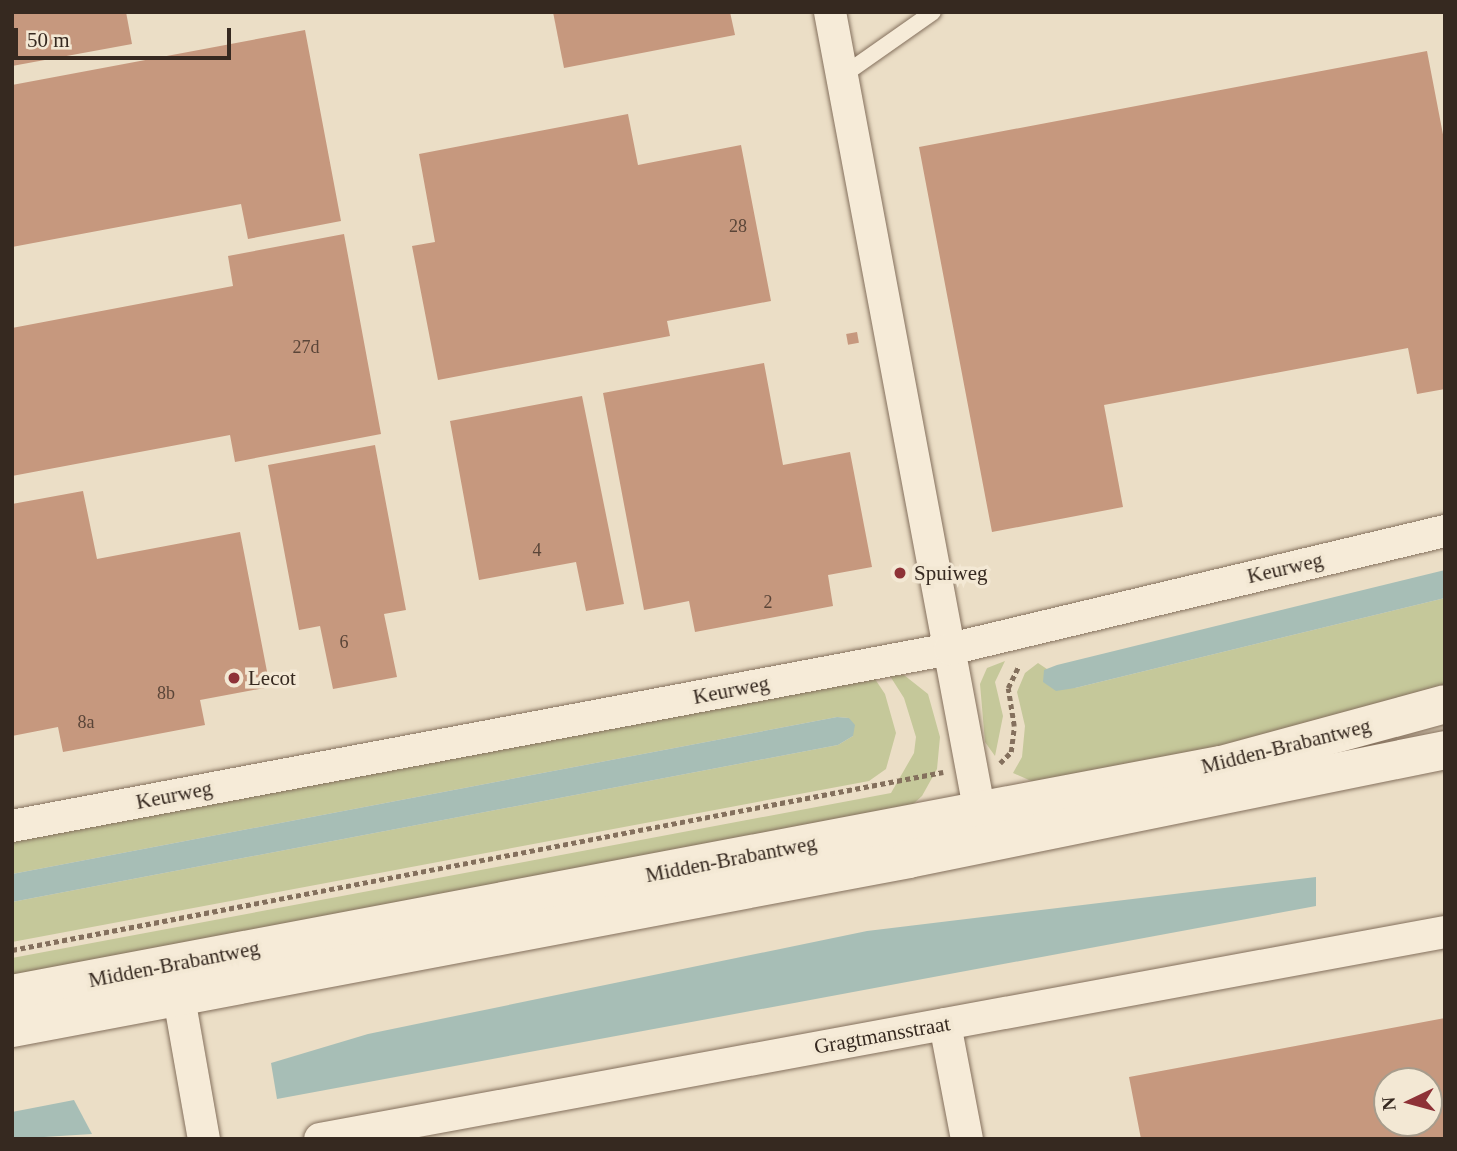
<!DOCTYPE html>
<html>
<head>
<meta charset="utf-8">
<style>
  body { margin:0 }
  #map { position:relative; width:1457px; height:1151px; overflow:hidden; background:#ebdec6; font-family:Georgia,serif }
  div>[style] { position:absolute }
  .green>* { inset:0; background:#c5c89a }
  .water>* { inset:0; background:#a7beb6 }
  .building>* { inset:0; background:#c6987e; transform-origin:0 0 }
  .path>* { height:4.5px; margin-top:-2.25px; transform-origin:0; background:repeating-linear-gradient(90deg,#84705d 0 5px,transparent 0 8.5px) }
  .roads { filter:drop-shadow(0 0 2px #84705d) drop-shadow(0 0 2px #84705d) }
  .service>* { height:16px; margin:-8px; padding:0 8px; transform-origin:8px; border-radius:8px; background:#f6ebd8 }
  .minor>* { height:32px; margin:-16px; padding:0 16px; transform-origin:16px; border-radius:16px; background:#f6ebd8 }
  .tertiary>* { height:38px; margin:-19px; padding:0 19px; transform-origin:19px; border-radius:19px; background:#f6ebd8 }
  .dots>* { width:19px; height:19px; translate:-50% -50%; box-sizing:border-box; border:4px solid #f3e8d4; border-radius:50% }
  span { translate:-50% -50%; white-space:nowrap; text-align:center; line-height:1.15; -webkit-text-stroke:7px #f3e8d4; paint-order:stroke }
  .number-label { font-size:18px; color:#5a4538 }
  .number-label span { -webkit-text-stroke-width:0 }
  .street-label { font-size:21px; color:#362920 }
  .poi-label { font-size:21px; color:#362920 }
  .left { translate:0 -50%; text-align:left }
  .frame { position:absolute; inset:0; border:14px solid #362920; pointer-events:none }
  .north { position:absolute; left:1373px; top:1067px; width:70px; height:70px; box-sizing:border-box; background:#f3e8d4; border:2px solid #a79c8c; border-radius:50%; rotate:265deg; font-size:19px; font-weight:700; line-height:28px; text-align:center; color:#362920 }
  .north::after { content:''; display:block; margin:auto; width:24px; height:32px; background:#8e3237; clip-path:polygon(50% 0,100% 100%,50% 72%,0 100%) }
  .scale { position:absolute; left:14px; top:28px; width:217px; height:32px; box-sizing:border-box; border:4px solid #362920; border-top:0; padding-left:9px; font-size:21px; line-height:24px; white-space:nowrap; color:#362920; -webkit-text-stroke:5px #f3e8d4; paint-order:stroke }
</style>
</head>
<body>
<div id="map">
  <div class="green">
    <div style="clip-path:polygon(1445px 598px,1445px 684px,1268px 738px,1047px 788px,1013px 773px,1022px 757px,1025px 726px,1017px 692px,1025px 673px,1038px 663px,1075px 688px)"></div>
    <div style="clip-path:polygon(1005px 661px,995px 682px,1003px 716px,995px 756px,985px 742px,980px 684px,987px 668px)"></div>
    <div style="clip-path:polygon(904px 675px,928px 694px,940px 737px,937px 769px,922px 796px,903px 813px,12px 986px,12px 958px,891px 793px,914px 753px,916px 737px,904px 698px,890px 676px)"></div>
    <div style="clip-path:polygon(875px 679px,885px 694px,896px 733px,886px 769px,869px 781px,12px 942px,12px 902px,838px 745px,853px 736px,849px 718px,837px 717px,12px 874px,12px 841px)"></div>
  </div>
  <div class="water">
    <div style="clip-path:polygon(1445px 570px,1445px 598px,1075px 688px,1056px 691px,1043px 682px,1044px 670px,1057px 665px)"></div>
    <div style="clip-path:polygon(837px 717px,849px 718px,855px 725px,853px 736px,838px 745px,12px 902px,12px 874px)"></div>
    <div style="clip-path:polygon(1316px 877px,1316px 906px,277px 1099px,271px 1063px,368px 1034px,867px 931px)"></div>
    <div style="clip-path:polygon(74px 1100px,92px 1134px,12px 1139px,12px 1112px)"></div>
  </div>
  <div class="building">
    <div style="clip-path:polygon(12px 12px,126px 12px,132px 44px,12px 66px)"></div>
    <div style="clip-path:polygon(553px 12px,730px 12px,735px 35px,564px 68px)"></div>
    <div style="clip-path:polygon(305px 30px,341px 221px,248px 239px,241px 204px,12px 247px,12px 85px)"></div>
    <div style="clip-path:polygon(1427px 51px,1445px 145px,1445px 389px,1417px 394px,1408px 348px,1104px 405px,1123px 507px,992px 532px,919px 147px)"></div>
    <div style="clip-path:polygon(628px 114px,638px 165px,741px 145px,771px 301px,667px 321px,670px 336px,438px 380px,412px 246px,435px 242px,419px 154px)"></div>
    <div style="clip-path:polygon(344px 234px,381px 434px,235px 462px,230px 435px,12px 476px,12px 328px,233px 286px,228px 256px)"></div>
    <div style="left:857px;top:332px;width:11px;height:11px;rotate:80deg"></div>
    <div style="clip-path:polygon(764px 363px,783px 465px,850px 452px,872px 567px,828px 575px,833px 606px,695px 632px,689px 601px,644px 610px,603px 393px)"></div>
    <div style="clip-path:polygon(582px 396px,624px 604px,586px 611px,576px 562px,479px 580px,450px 421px)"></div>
    <div style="clip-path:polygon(375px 445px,406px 610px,384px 614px,397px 677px,333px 689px,320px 626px,299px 630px,268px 465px)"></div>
    <div style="clip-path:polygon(83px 491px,97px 559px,240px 532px,270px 687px,200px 700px,205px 725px,63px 752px,58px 727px,12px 736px,12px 504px)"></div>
    <div style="clip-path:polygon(evenodd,1445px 1018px,1445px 1139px,1141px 1139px,1129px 1077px,1445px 1018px,1387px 1081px,1429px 1081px,1429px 1123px,1387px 1123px,1387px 1081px)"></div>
  </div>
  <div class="path">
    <div style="left:1000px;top:763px;width:16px;rotate:-45deg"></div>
    <div style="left:1011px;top:752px;width:26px;rotate:-83deg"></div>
    <div style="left:1014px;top:726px;width:38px;rotate:-99deg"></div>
    <div style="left:1008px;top:688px;width:25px;rotate:-64deg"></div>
    <div style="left:12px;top:950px;width:948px;rotate:-10.82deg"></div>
  </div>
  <div class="roads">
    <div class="service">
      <div style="left:842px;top:76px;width:111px;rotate:-35.1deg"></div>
    </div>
    <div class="minor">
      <div style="left:830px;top:12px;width:837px;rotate:79.4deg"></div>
      <div style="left:12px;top:826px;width:955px;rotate:-10.69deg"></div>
      <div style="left:950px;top:649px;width:509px;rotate:-13.41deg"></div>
      <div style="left:175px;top:975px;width:167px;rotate:80deg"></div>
      <div style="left:945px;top:1024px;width:117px;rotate:79.2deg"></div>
      <div style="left:320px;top:1139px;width:1144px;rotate:-10.43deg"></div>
    </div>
    <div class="tertiary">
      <div style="left:12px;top:994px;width:1230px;rotate:-10.73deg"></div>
      <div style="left:1221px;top:765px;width:232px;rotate:-15.2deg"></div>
      <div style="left:12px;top:1028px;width:913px;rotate:-10.67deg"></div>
      <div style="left:909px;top:859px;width:547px;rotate:-11.49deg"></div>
    </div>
  </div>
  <div class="dots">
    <div style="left:900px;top:573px;background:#8e3237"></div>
    <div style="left:234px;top:678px;background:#8e3237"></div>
  </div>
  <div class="number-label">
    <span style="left:738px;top:226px">28</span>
    <span style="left:306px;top:347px">27d</span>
    <span style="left:537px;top:550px">4</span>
    <span style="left:768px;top:602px">2</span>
    <span style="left:344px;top:642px">6</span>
    <span style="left:166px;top:693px">8b</span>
    <span style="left:86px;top:722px">8a</span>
  </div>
  <div class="street-label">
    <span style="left:1285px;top:568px;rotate:-13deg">Keurweg</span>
    <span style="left:731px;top:690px;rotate:-11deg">Keurweg</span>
    <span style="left:1286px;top:746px;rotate:-14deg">Midden-Brabantweg</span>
    <span style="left:174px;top:795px;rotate:-11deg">Keurweg</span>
    <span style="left:731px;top:859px;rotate:-11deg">Midden-Brabantweg</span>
    <span style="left:174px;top:964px;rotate:-11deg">Midden-Brabantweg</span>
    <span style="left:882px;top:1035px;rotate:-10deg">Gragtmansstraat</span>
  </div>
  <div class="poi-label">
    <span class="left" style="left:914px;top:573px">Spuiweg</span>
    <span class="left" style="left:248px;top:678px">Lecot</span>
  </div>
  <div class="frame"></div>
  <div class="north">N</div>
  <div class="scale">50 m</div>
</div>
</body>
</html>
